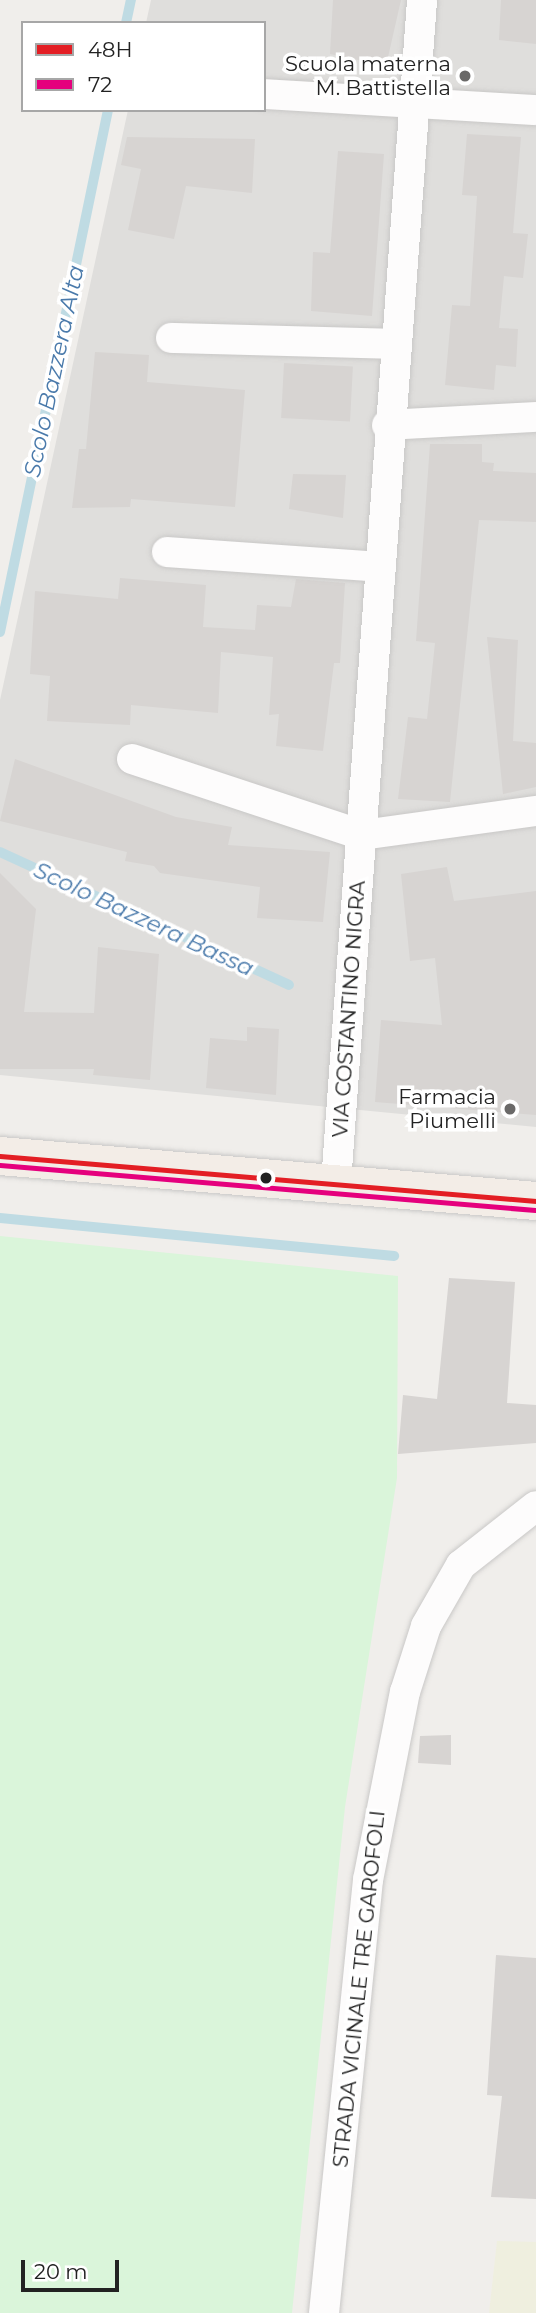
<!DOCTYPE html>
<html>
<head>
<meta charset="utf-8">
<style>
  body { margin:0 }
  #map { position:relative; width:536px; height:2313px; overflow:hidden; background:#f0eeeb; font-family:Montserrat,sans-serif }
  div>[style] { position:absolute }
  .residential>* { inset:0; background:#dfdedc }
  .farmland>* { inset:0; background:#efefdf }
  .park>* { inset:0; background:#daf5da }
  .stream>* { height:10px; margin:-5px; padding:0 5px; transform-origin:5px; border-radius:5px; background:#bfdbe3 }
  .building>* { inset:0; background:#d7d4d2; transform-origin:0 0 }
  .roads { filter:drop-shadow(0 0 2px #c9c8c7) drop-shadow(0 0 2px #c9c8c7) }
  .minor>* { height:30px; margin:-15px; padding:0 15px; transform-origin:15px; border-radius:15px; background:#fdfcfc }
  .primary>* { height:38px; margin:-19px; padding:0 19px; transform-origin:19px; border-radius:19px; background:#f3ede7 }
  .bus-1>* { height:5px; margin:-2.5px; padding:0 2.5px; transform-origin:2.5px; border-radius:2.5px; background:#e31e24 }
  .bus-2>* { height:5px; margin:-2.5px; padding:0 2.5px; transform-origin:2.5px; border-radius:2.5px; background:#e5007d }
  .dots>* { width:19px; height:19px; translate:-50% -50%; box-sizing:border-box; border:4px solid #fff; border-radius:50% }
  span { translate:-50% -50%; white-space:nowrap; text-align:center; line-height:1.15; -webkit-text-stroke:7px #fff; paint-order:stroke }
  .poi-label { font-size:21px; color:#222 }
  .right { translate:-100% -50%; text-align:right }
  .street-label { font-size:21px; color:#222 }
  .water-label { font-size:23px; color:#4a7aab; font-style:italic }
  .legend { position:absolute; left:21px; top:21px; width:245px; height:91px; box-sizing:border-box; background:#fff; border:2px solid #a7a7a7; margin:0; padding:9px 12px; list-style:none; font-size:21px; color:#222 }
  .legend li { display:flex; align-items:center; gap:14px; height:35px }
  .legend b { width:35px; border:2px solid #a7a7a7 }
  .scale { position:absolute; left:21px; top:2260px; width:98px; height:32px; box-sizing:border-box; border:4px solid #222; border-top:0; padding-left:9px; font-size:21px; line-height:24px; white-space:nowrap; color:#222; -webkit-text-stroke:5px #fff; paint-order:stroke }
</style>
</head>
<body>
<div id="map">
  <div class="residential">
    <div style="clip-path:polygon(151px 0,536px 0,536px 1127px,0 1075px,0 700px,128px 110px,264px 110px,264px 23px,146px 23px)"></div>
  </div>
  <div class="farmland">
    <div style="clip-path:polygon(497px 2241px,536px 2242px,536px 2313px,489px 2313px)"></div>
  </div>
  <div class="park">
    <div style="clip-path:polygon(0 1236px,398px 1276px,397px 1478px,345px 1807px,292px 2313px,0 2313px)"></div>
  </div>
  <div class="stream">
    <div style="left:126px;top:23px;width:24px;rotate:-78deg"></div>
    <div style="left:0;top:632px;width:533px;rotate:-78.31deg"></div>
    <div style="left:0;top:852px;width:318px;rotate:24.7deg"></div>
    <div style="left:0;top:1218px;width:396px;rotate:5.5deg"></div>
  </div>
  <div class="building">
    <div style="clip-path:polygon(333px 0,401px 0,386px 66px,330px 54px)"></div>
    <div style="clip-path:polygon(501px 0,536px 0,536px 44px,499px 40px)"></div>
    <div style="clip-path:polygon(467px 134px,521px 137px,513px 233px,528px 234px,523px 278px,504px 276px,499px 328px,518px 329px,516px 367px,496px 365px,494px 390px,445px 385px,452px 305px,470px 306px,477px 196px,462px 195px)"></div>
    <div style="clip-path:polygon(127px 137px,255px 139px,252px 193px,186px 186px,174px 239px,128px 230px,141px 169px,121px 165px)"></div>
    <div style="clip-path:polygon(338px 151px,384px 154px,372px 316px,311px 311px,313px 252px,330px 253px)"></div>
    <div style="clip-path:polygon(95px 352px,149px 355px,147px 382px,245px 390px,235px 507px,131px 499px,130px 507px,72px 508px,79px 449px,86px 449px)"></div>
    <div style="left:284px;top:363px;width:69px;height:55px;rotate:3deg"></div>
    <div style="clip-path:polygon(430px 444px,482px 444px,482px 462px,494px 463px,493px 471px,536px 473px,536px 522px,479px 520px,450px 802px,398px 799px,408px 717px,427px 719px,435px 643px,416px 641px)"></div>
    <div style="clip-path:polygon(293px 474px,346px 475px,343px 518px,289px 509px)"></div>
    <div style="clip-path:polygon(120px 578px,206px 585px,203px 627px,255px 630px,257px 605px,291px 607px,296px 579px,345px 583px,340px 663px,334px 663px,323px 751px,276px 746px,279px 714px,269px 715px,273px 657px,221px 652px,218px 713px,131px 705px,130px 725px,47px 721px,50px 676px,30px 674px,35px 591px,118px 599px)"></div>
    <div style="clip-path:polygon(487px 637px,518px 640px,513px 741px,536px 743px,536px 787px,503px 794px)"></div>
    <div style="clip-path:polygon(15px 759px,176px 817px,232px 827px,228px 845px,330px 852px,323px 922px,257px 918px,260px 887px,160px 873px,154px 866px,125px 861px,127px 852px,0 821px)"></div>
    <div style="clip-path:polygon(447px 867px,454px 901px,536px 891px,536px 1115px,375px 1102px,381px 1020px,442px 1025px,435px 958px,410px 961px,401px 874px)"></div>
    <div style="clip-path:polygon(0 873px,36px 909px,24px 1012px,94px 1013px,98px 947px,159px 954px,150px 1080px,93px 1075px,94px 1069px,0 1069px)"></div>
    <div style="clip-path:polygon(247px 1027px,279px 1029px,276px 1095px,206px 1088px,210px 1038px,247px 1041px)"></div>
    <div style="clip-path:polygon(449px 1278px,515px 1282px,507px 1403px,536px 1405px,536px 1443px,398px 1454px,403px 1395px,437px 1399px)"></div>
    <div style="clip-path:polygon(451px 1735px,451px 1765px,418px 1763px,420px 1736px)"></div>
    <div style="clip-path:polygon(496px 1955px,536px 1958px,536px 2199px,491px 2197px,502px 2096px,487px 2095px)"></div>
  </div>
  <div class="roads">
    <div class="minor">
      <div style="left:264px;top:94px;width:272px;rotate:3.4deg"></div>
      <div style="left:171px;top:338px;width:222px;rotate:1.5deg"></div>
      <div style="left:387px;top:425px;width:149px;rotate:-3.1deg"></div>
      <div style="left:167px;top:552px;width:213px;rotate:4deg"></div>
      <div style="left:132px;top:759px;width:242px;rotate:18.3deg"></div>
      <div style="left:362px;top:835px;width:176px;rotate:-7.9deg"></div>
      <div style="left:336px;top:1183px;width:1186px;rotate:-85.84deg"></div>
      <div style="left:324px;top:2313px;width:435px;rotate:-84.2deg"></div>
      <div style="left:368px;top:1880px;width:192px;rotate:-78.9deg"></div>
      <div style="left:405px;top:1692px;width:69px;rotate:-72.3deg"></div>
      <div style="left:426px;top:1626px;width:70px;rotate:-60.2deg"></div>
      <div style="left:461px;top:1565px;width:95px;rotate:-38.2deg"></div>
    </div>
    <div class="primary">
      <div style="left:0;top:1156px;width:538px;rotate:4.8deg"></div>
    </div>
  </div>
  <div class="bus-1">
    <div style="left:0;top:1156px;width:538px;rotate:4.8deg"></div>
  </div>
  <div class="bus-2">
    <div style="left:0;top:1165px;width:537px;rotate:4.81deg"></div>
  </div>
  <div class="dots">
    <div style="left:465px;top:76px;background:#6a6968"></div>
    <div style="left:510px;top:1109px;background:#6a6968"></div>
    <div style="left:266px;top:1178px;background:#222"></div>
  </div>
  <div class="poi-label">
    <span class="right" style="left:451px;top:76px">Scuola materna<br>M. Battistella</span>
    <span class="right" style="left:496px;top:1109px">Farmacia<br>Piumelli</span>
  </div>
  <div class="street-label">
    <span style="left:349px;top:1009px;rotate:-86deg">VIA COSTANTINO NIGRA</span>
    <span style="left:359px;top:1989px;rotate:-84deg">STRADA VICINALE TRE GAROFOLI</span>
  </div>
  <div class="water-label">
    <span style="left:54px;top:371px;rotate:-78deg">Scolo Bazzera Alta</span>
    <span style="left:144px;top:919px;rotate:25deg">Scolo Bazzera Bassa</span>
  </div>
  <ul class="legend">
  <li><b style="height:9px;background:#e31e24"></b>48H</li>
  <li><b style="height:9px;background:#e5007d"></b>72</li>
  </ul>
  <div class="scale">20 m</div>
</div>
</body>
</html>
